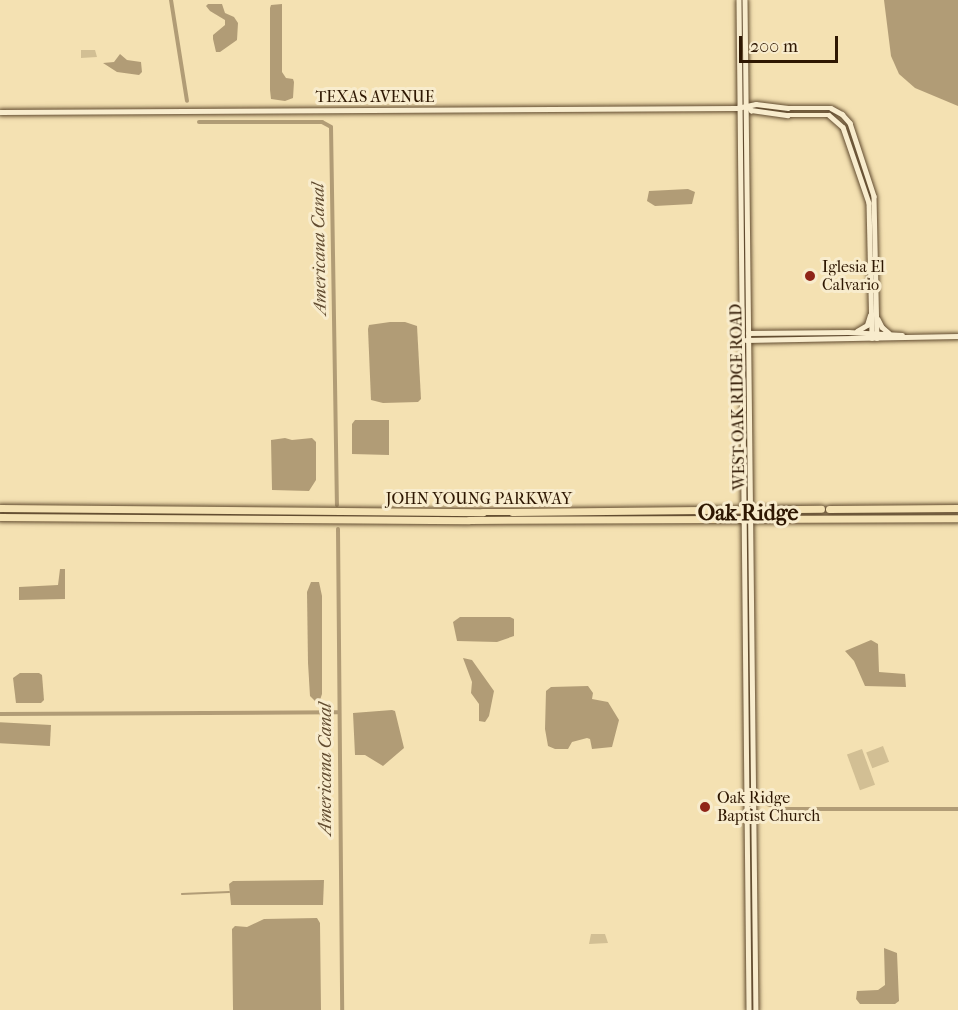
<!DOCTYPE html>
<html>
<head>
<meta charset="utf-8">
<style>
  body { margin:0 }
  #map { position:relative; width:958px; height:1010px; overflow:hidden; background:#f4e1b2; font-family:"IM FELL French Canon",serif }
  div>[style] { position:absolute }
  .green>* { inset:0; background:#d2bf94; transform-origin:0 0 }
  .water>* { inset:0; background:#b19c76; transform-origin:0 0 }
  .stream>* { height:1.5px; margin:-0.75px; padding:0 0.75px; transform-origin:0.75px; border-radius:0.75px; background:#b19c76 }
  .canal>* { height:4px; margin:-2px; padding:0 2px; transform-origin:2px; border-radius:2px; background:#b19c76 }
  .roads { filter:drop-shadow(0 0 2px #604a2e) drop-shadow(0 0 2px #604a2e) }
  .tertiary>* { height:4.5px; margin:-2.25px; padding:0 2.25px; transform-origin:2.25px; border-radius:2.25px; background:#f8eccd }
  .primary>* { height:6px; margin:-3px; padding:0 3px; transform-origin:3px; border-radius:3px; background:#f4e1b2 }
  .trunk>* { height:7px; margin:-3.5px; padding:0 3.5px; transform-origin:3.5px; border-radius:3.5px; background:#f4e1b2 }
  .dots>* { width:16px; height:16px; translate:-50% -50%; box-sizing:border-box; border:3px solid #f8eccd; border-radius:50% }
  span { translate:-50% -50%; white-space:nowrap; text-align:center; line-height:1.15; -webkit-text-stroke:6px #f8eccd; paint-order:stroke }
  .street-label { font-size:16px; color:#2e1702 }
  .poi-label { font-size:16px; color:#2e1702 }
  .left { translate:0 -50%; text-align:left }
  .water-label { font-size:18px; color:#624c30; font-style:italic }
  .district-label { font-size:22px; color:#2e1702; font-weight:700 }
  .scale { position:absolute; left:739px; top:36px; width:99px; height:27px; box-sizing:border-box; border:3px solid #2e1702; border-top:0; padding-left:8px; font-size:18px; line-height:21px; white-space:nowrap; color:#2e1702; -webkit-text-stroke:4px #f8eccd; paint-order:stroke }
</style>
</head>
<body>
<div id="map">
  <div class="green">
    <div style="clip-path:polygon(81px 50px,95px 50px,97px 57px,81px 58px)"></div>
    <div style="left:883px;top:746px;width:17px;height:18px;rotate:69deg"></div>
    <div style="left:862px;top:749px;width:38px;height:16px;rotate:70deg"></div>
    <div style="clip-path:polygon(591px 934px,605px 934px,608px 943px,589px 944px)"></div>
  </div>
  <div class="water">
    <div style="clip-path:polygon(884px 0,958px 0,958px 106px,915px 88px,899px 74px,891px 56px)"></div>
    <div style="clip-path:polygon(208px 4px,222px 4px,225px 13px,234px 17px,238px 23px,237px 40px,220px 52px,216px 52px,213px 39px,213px 35px,225px 25px,225px 20px,210px 11px,206px 6px)"></div>
    <div style="clip-path:polygon(282px 4px,282px 72px,286px 78px,293px 79px,294px 82px,293px 98px,285px 101px,271px 99px,270px 90px,270px 8px,271px 5px)"></div>
    <div style="clip-path:polygon(120px 54px,127px 60px,141px 62px,142px 72px,139px 75px,117px 72px,103px 63px,114px 62px)"></div>
    <div style="clip-path:polygon(688px 189px,695px 192px,692px 204px,655px 206px,647px 201px,649px 191px)"></div>
    <div style="clip-path:polygon(390px 322px,405px 322px,417px 326px,421px 399px,418px 402px,383px 403px,371px 400px,368px 329px,369px 325px)"></div>
    <div style="clip-path:polygon(355px 420px,389px 420px,389px 455px,352px 454px,352px 424px)"></div>
    <div style="clip-path:polygon(285px 438px,292px 440px,312px 438px,316px 442px,316px 480px,309px 491px,272px 490px,271px 440px)"></div>
    <div style="clip-path:polygon(60px 569px,65px 569px,65px 599px,19px 600px,19px 587px,58px 585px)"></div>
    <div style="clip-path:polygon(311px 582px,319px 582px,322px 596px,322px 694px,320px 700px,315px 701px,310px 696px,308px 663px,307px 592px)"></div>
    <div style="clip-path:polygon(460px 617px,510px 617px,514px 619px,514px 636px,497px 642px,457px 641px,453px 622px)"></div>
    <div style="clip-path:polygon(871px 640px,878px 644px,879px 672px,905px 674px,906px 687px,865px 686px,854px 661px,845px 651px)"></div>
    <div style="clip-path:polygon(463px 658px,472px 660px,494px 691px,489px 716px,485px 722px,479px 721px,479px 704px,471px 693px,472px 682px)"></div>
    <div style="clip-path:polygon(20px 673px,39px 673px,42px 675px,44px 700px,41px 703px,16px 703px,13px 678px)"></div>
    <div style="clip-path:polygon(588px 686px,593px 693px,592px 699px,608px 702px,619px 720px,612px 747px,592px 749px,590px 739px,587px 738px,572px 742px,568px 749px,555px 749px,548px 746px,545px 729px,546px 691px,551px 687px)"></div>
    <div style="clip-path:polygon(392px 710px,395px 711px,404px 748px,383px 766px,365px 755px,355px 755px,353px 713px)"></div>
    <div style="left:51px;top:725px;width:21px;height:51px;rotate:93deg"></div>
    <div style="clip-path:polygon(324px 880px,323px 905px,231px 905px,229px 884px,233px 881px)"></div>
    <div style="clip-path:polygon(317px 918px,320px 923px,321px 1010px,233px 1010px,232px 929px,235px 926px,247px 927px,264px 919px)"></div>
    <div style="clip-path:polygon(884px 948px,897px 953px,899px 1001px,895px 1004px,860px 1004px,856px 999px,857px 991px,878px 990px,885px 985px)"></div>
  </div>
  <div class="stream">
    <div style="left:182px;top:894px;width:47px;rotate:-2.4deg"></div>
  </div>
  <div class="canal">
    <div style="left:171px;top:0;width:102px;rotate:81deg"></div>
    <div style="left:199px;top:122px;width:123px"></div>
    <div style="left:322px;top:122px;width:10px;rotate:29deg"></div>
    <div style="left:331px;top:127px;width:378px;rotate:89.1deg"></div>
    <div style="left:338px;top:529px;width:481px;rotate:89.5deg"></div>
    <div style="left:0;top:714px;width:339px;rotate:-0.3deg"></div>
    <div style="left:758px;top:801px;width:25px;rotate:18deg"></div>
    <div style="left:782px;top:809px;width:176px"></div>
  </div>
  <div class="roads">
    <div class="tertiary">
      <div style="left:739px;top:0;width:1010px;rotate:89.43deg"></div>
      <div style="left:745px;top:0;width:1010px;rotate:89.38deg"></div>
      <div style="left:749px;top:107px;width:4px;rotate:56deg"></div>
      <div style="left:751px;top:110px;width:37px;rotate:8deg"></div>
      <div style="left:788px;top:115px;width:41px"></div>
      <div style="left:829px;top:115px;width:18px;rotate:41deg"></div>
      <div style="left:843px;top:127px;width:80px;rotate:71.1deg"></div>
      <div style="left:869px;top:203px;width:135px;rotate:88.7deg"></div>
      <div style="left:0;top:112px;width:737px;rotate:-0.31deg"></div>
      <div style="left:737px;top:108px;width:19px;rotate:-12deg"></div>
      <div style="left:756px;top:104px;width:32px;rotate:7deg"></div>
      <div style="left:788px;top:108px;width:43px"></div>
      <div style="left:831px;top:108px;width:13px;rotate:29deg"></div>
      <div style="left:842px;top:114px;width:12px;rotate:48deg"></div>
      <div style="left:850px;top:123px;width:77px;rotate:71.8deg"></div>
      <div style="left:874px;top:196px;width:142px;rotate:88.8deg"></div>
      <div style="left:878px;top:319px;width:9px;rotate:63deg"></div>
      <div style="left:882px;top:327px;width:9px;rotate:41deg"></div>
      <div style="left:857px;top:331px;width:12px;rotate:-31deg"></div>
      <div style="left:867px;top:325px;width:10px;rotate:-73deg"></div>
      <div style="left:748px;top:333px;width:100px;rotate:-0.6deg"></div>
      <div style="left:848px;top:332px;width:54px;rotate:3.2deg"></div>
      <div style="left:746px;top:340px;width:212px;rotate:-1.1deg"></div>
    </div>
    <div class="primary">
      <div style="left:483px;top:512px;width:29px"></div>
    </div>
    <div class="trunk">
      <div style="left:0;top:508px;width:483px;rotate:0.5deg"></div>
      <div style="left:829px;top:509px;width:129px;rotate:-0.4deg"></div>
      <div style="left:512px;top:512px;width:309px;rotate:-0.6deg"></div>
      <div style="left:0;top:517px;width:469px;rotate:0.4deg"></div>
      <div style="left:469px;top:520px;width:489px;rotate:-0.2deg"></div>
    </div>
  </div>
  <div class="dots">
    <div style="left:810px;top:276px;background:#8f2418"></div>
    <div style="left:705px;top:807px;background:#8f2418"></div>
  </div>
  <div class="street-label">
    <span style="left:375px;top:97px">TEXAS AVENUE</span>
    <span style="left:738px;top:397px;rotate:-91deg">WEST OAK RIDGE ROAD</span>
    <span style="left:479px;top:499px">JOHN YOUNG PARKWAY</span>
  </div>
  <div class="poi-label">
    <span class="left" style="left:822px;top:276px">Iglesia El<br>Calvario</span>
    <span class="left" style="left:717px;top:807px">Oak Ridge<br>Baptist Church</span>
  </div>
  <div class="water-label">
    <span style="left:320px;top:249px;rotate:-91deg">Americana Canal</span>
    <span style="left:326px;top:769px;rotate:-90deg">Americana Canal</span>
  </div>
  <div class="district-label">
    <span style="left:748px;top:514px">Oak Ridge</span>
  </div>
  <div class="scale">200 m</div>
</div>
</body>
</html>
